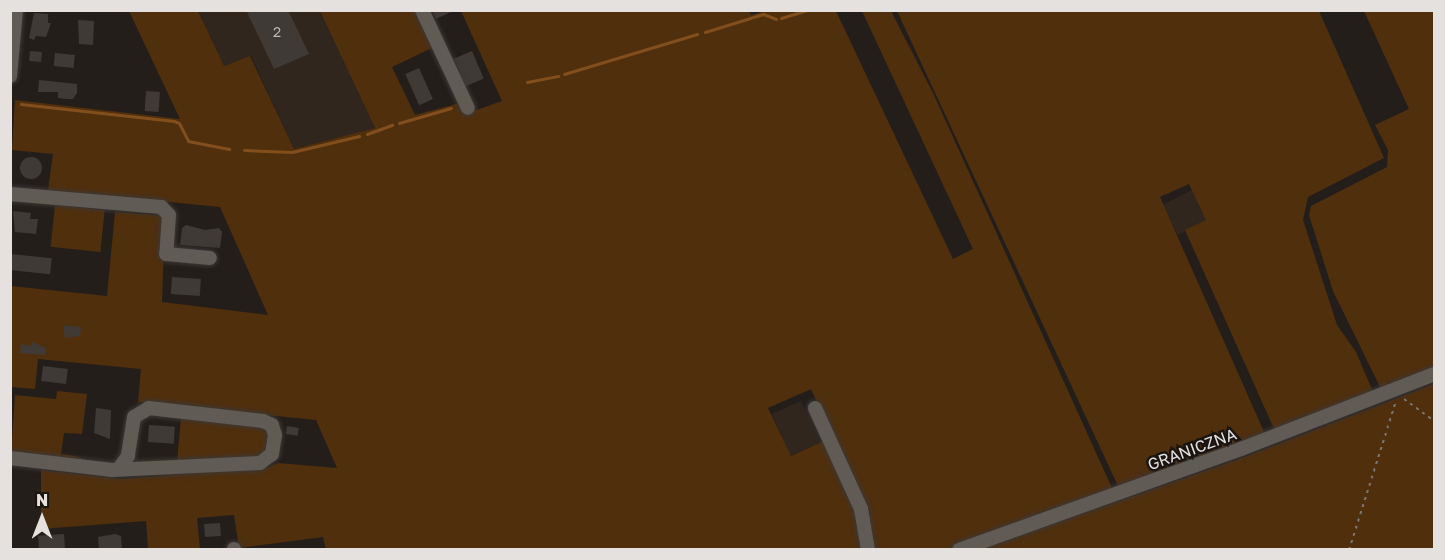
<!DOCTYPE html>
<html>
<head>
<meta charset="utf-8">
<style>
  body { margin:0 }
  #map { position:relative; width:1445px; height:560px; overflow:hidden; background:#231e1a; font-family:"Golos Text",sans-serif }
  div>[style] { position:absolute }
  .built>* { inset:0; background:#30261e; transform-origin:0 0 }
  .green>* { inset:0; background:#502f0d; transform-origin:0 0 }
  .stream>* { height:3px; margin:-1.5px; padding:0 1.5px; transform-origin:1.5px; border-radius:1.5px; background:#824f1c }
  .building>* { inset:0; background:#3f3a35; transform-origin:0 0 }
  .round { border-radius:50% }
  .path>* { height:2px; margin-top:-1px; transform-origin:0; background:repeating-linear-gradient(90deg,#7a7672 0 3px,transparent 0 7.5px) }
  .roads { filter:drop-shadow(0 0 2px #3c3835) drop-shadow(0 0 2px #3c3835) }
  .minor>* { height:14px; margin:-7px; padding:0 7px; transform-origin:7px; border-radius:7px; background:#615b56 }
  span { translate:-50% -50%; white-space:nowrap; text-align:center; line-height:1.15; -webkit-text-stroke:5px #1a1511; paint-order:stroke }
  .number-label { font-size:14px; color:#bbb7b4 }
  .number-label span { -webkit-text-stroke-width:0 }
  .street-label { font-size:16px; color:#e4e1de }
  .frame { position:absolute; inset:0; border:12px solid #e4e1de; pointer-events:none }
  .north { position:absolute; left:12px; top:488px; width:60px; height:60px; -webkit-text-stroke:4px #1a1511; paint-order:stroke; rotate:0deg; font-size:16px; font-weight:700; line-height:24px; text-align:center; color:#e4e1de }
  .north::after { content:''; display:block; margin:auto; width:21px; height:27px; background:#e4e1de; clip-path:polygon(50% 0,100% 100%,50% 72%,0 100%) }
</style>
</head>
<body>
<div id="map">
  <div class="built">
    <div style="clip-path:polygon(198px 11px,320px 11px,375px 128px,294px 149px,251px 56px,224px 66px)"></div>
    <div style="left:1192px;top:190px;width:34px;height:33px;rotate:63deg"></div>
    <div style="left:801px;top:401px;width:46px;height:32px;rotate:66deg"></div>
  </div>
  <div class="green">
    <div style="clip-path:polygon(749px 10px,751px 15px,766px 11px,836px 11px,953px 259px,973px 249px,862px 11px,891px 11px,933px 93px,1112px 488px,948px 549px,872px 549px,861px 496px,811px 389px,768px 408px,791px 456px,826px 440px,864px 535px,864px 549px,326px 550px,323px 537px,239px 548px,234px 515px,197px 518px,200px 549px,148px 549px,146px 521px,41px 529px,41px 470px,121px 479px,266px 468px,278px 463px,337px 468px,316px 420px,138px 402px,141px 369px,38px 359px,35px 389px,11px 387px,11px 286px,107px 296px,115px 212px,165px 216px,162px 302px,268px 315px,220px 207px,48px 190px,53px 154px,12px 150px,15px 100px,180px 119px,129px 11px,198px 11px,224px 66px,250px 56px,294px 149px,375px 128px,320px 11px,418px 11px,434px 47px,392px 67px,415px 115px,460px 103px,465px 114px,502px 101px,461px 11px)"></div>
    <div style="clip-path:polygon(897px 11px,1319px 11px,1384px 158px,1308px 197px,1303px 220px,1337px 325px,1356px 352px,1374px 394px,1275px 431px,1185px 230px,1206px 220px,1189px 184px,1160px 197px,1265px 434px,1119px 488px)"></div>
    <div style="clip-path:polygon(1364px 11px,1434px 11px,1434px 371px,1382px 391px,1333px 291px,1309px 215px,1311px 206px,1387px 167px,1388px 150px,1375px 125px,1409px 109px)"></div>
    <div style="left:55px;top:205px;width:50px;height:42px;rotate:6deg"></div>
    <div style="clip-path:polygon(1434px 384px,1434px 549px,982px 549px,1242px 458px)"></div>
    <div style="clip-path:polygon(57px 391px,87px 394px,82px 434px,64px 433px,61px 454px,80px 457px,90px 464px,11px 454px,15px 395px,56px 399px)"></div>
    <div style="clip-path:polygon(181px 418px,263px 425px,270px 434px,268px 450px,263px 456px,177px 462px)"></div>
  </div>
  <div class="stream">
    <div style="left:781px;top:18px;width:28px;rotate:-17deg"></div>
    <div style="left:705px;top:32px;width:61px;rotate:-17.2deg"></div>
    <div style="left:763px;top:14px;width:14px;rotate:21deg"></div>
    <div style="left:564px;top:74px;width:139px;rotate:-16.7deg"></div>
    <div style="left:527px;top:82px;width:32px;rotate:-11deg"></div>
    <div style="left:21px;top:104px;width:154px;rotate:6.3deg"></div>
    <div style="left:174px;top:121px;width:5px;rotate:22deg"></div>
    <div style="left:179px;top:123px;width:20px;rotate:63deg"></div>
    <div style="left:188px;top:141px;width:42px;rotate:11deg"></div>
    <div style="left:399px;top:123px;width:54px;rotate:-16.1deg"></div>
    <div style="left:367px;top:134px;width:27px;rotate:-20deg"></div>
    <div style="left:244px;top:150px;width:48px;rotate:2.4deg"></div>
    <div style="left:292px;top:152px;width:69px;rotate:-13.4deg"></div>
  </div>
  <div class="building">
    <div style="clip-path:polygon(246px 10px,288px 10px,309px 54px,274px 69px)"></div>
    <div style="clip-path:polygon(432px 10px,455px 10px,436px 19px)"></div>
    <div style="clip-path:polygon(34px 13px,48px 14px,48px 23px,51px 23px,46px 37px,36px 36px,34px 40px,29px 38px)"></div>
    <div style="clip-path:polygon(78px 20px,94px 21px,93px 45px,79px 44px)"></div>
    <div style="left:30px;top:51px;width:12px;height:10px;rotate:5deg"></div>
    <div style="left:472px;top:51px;width:30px;height:20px;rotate:67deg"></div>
    <div style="left:55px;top:53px;width:20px;height:13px;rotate:6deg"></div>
    <div style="left:419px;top:68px;width:34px;height:15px;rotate:66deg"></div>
    <div style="clip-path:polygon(39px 80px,77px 84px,77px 93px,73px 99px,67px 99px,58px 98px,58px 92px,38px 92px)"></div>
    <div style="left:146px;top:91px;width:14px;height:20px;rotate:4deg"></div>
    <div class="round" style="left:20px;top:157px;width:22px;height:22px"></div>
    <div style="clip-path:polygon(13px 211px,31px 213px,30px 219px,38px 219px,36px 234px,15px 232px)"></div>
    <div style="clip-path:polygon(186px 225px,205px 230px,219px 228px,222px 232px,220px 248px,180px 245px,182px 228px)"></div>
    <div style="left:11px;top:254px;width:41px;height:16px;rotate:6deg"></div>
    <div style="left:172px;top:277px;width:29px;height:17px;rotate:4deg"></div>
    <div style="clip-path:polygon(63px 325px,81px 327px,80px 336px,65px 338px)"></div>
    <div style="clip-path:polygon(32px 342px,46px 348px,45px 355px,20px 353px,21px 344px,31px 346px)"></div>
    <div style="left:43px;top:366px;width:25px;height:15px;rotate:7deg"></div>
    <div style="clip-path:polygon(96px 408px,111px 410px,110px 439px,94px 433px)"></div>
    <div style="left:149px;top:425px;width:26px;height:17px;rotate:4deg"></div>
    <div style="left:287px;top:426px;width:12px;height:8px;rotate:9deg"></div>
    <div style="left:220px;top:523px;width:13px;height:16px;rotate:86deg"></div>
    <div style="left:64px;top:534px;width:14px;height:26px;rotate:86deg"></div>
    <div style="clip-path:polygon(115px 534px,121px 536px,122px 549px,99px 550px,98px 537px)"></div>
  </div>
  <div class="path">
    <div style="left:1404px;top:399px;width:37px;rotate:36deg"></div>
    <div style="left:1349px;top:550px;width:156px;rotate:-72.5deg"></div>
  </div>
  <div class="roads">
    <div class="minor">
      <div style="left:422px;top:10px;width:108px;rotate:64.9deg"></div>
      <div style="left:10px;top:76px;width:66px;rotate:-84.8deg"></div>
      <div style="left:10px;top:194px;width:152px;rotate:4.9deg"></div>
      <div style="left:161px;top:207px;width:11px;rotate:45deg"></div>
      <div style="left:169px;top:215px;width:39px;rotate:94deg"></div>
      <div style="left:166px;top:254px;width:44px;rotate:5.2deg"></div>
      <div style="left:815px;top:408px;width:111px;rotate:65.5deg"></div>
      <div style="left:861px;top:509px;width:42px;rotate:80.3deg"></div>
      <div style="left:10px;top:458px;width:103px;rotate:6.7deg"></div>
      <div style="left:112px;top:470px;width:148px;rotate:-2.7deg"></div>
      <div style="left:260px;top:463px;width:15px;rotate:-37deg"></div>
      <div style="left:272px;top:454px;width:19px;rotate:-81deg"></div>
      <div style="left:275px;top:435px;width:10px;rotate:-107deg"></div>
      <div style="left:272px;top:425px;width:10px;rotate:-156deg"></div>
      <div style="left:263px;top:421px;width:115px;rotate:-173.5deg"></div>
      <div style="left:149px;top:408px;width:17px;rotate:149deg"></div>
      <div style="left:134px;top:417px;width:39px;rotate:99deg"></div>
      <div style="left:128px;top:456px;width:14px;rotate:126deg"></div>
      <div style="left:234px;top:550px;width:1px;rotate:-90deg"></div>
      <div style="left:959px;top:550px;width:300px;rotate:-19.7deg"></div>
      <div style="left:1241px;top:449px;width:207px;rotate:-21.2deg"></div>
    </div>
  </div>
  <div class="number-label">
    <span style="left:277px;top:32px">2</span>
  </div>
  <div class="street-label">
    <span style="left:1192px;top:449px;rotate:-20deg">GRANICZNA</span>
  </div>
  <div class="frame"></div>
  <div class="north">N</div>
</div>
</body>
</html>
